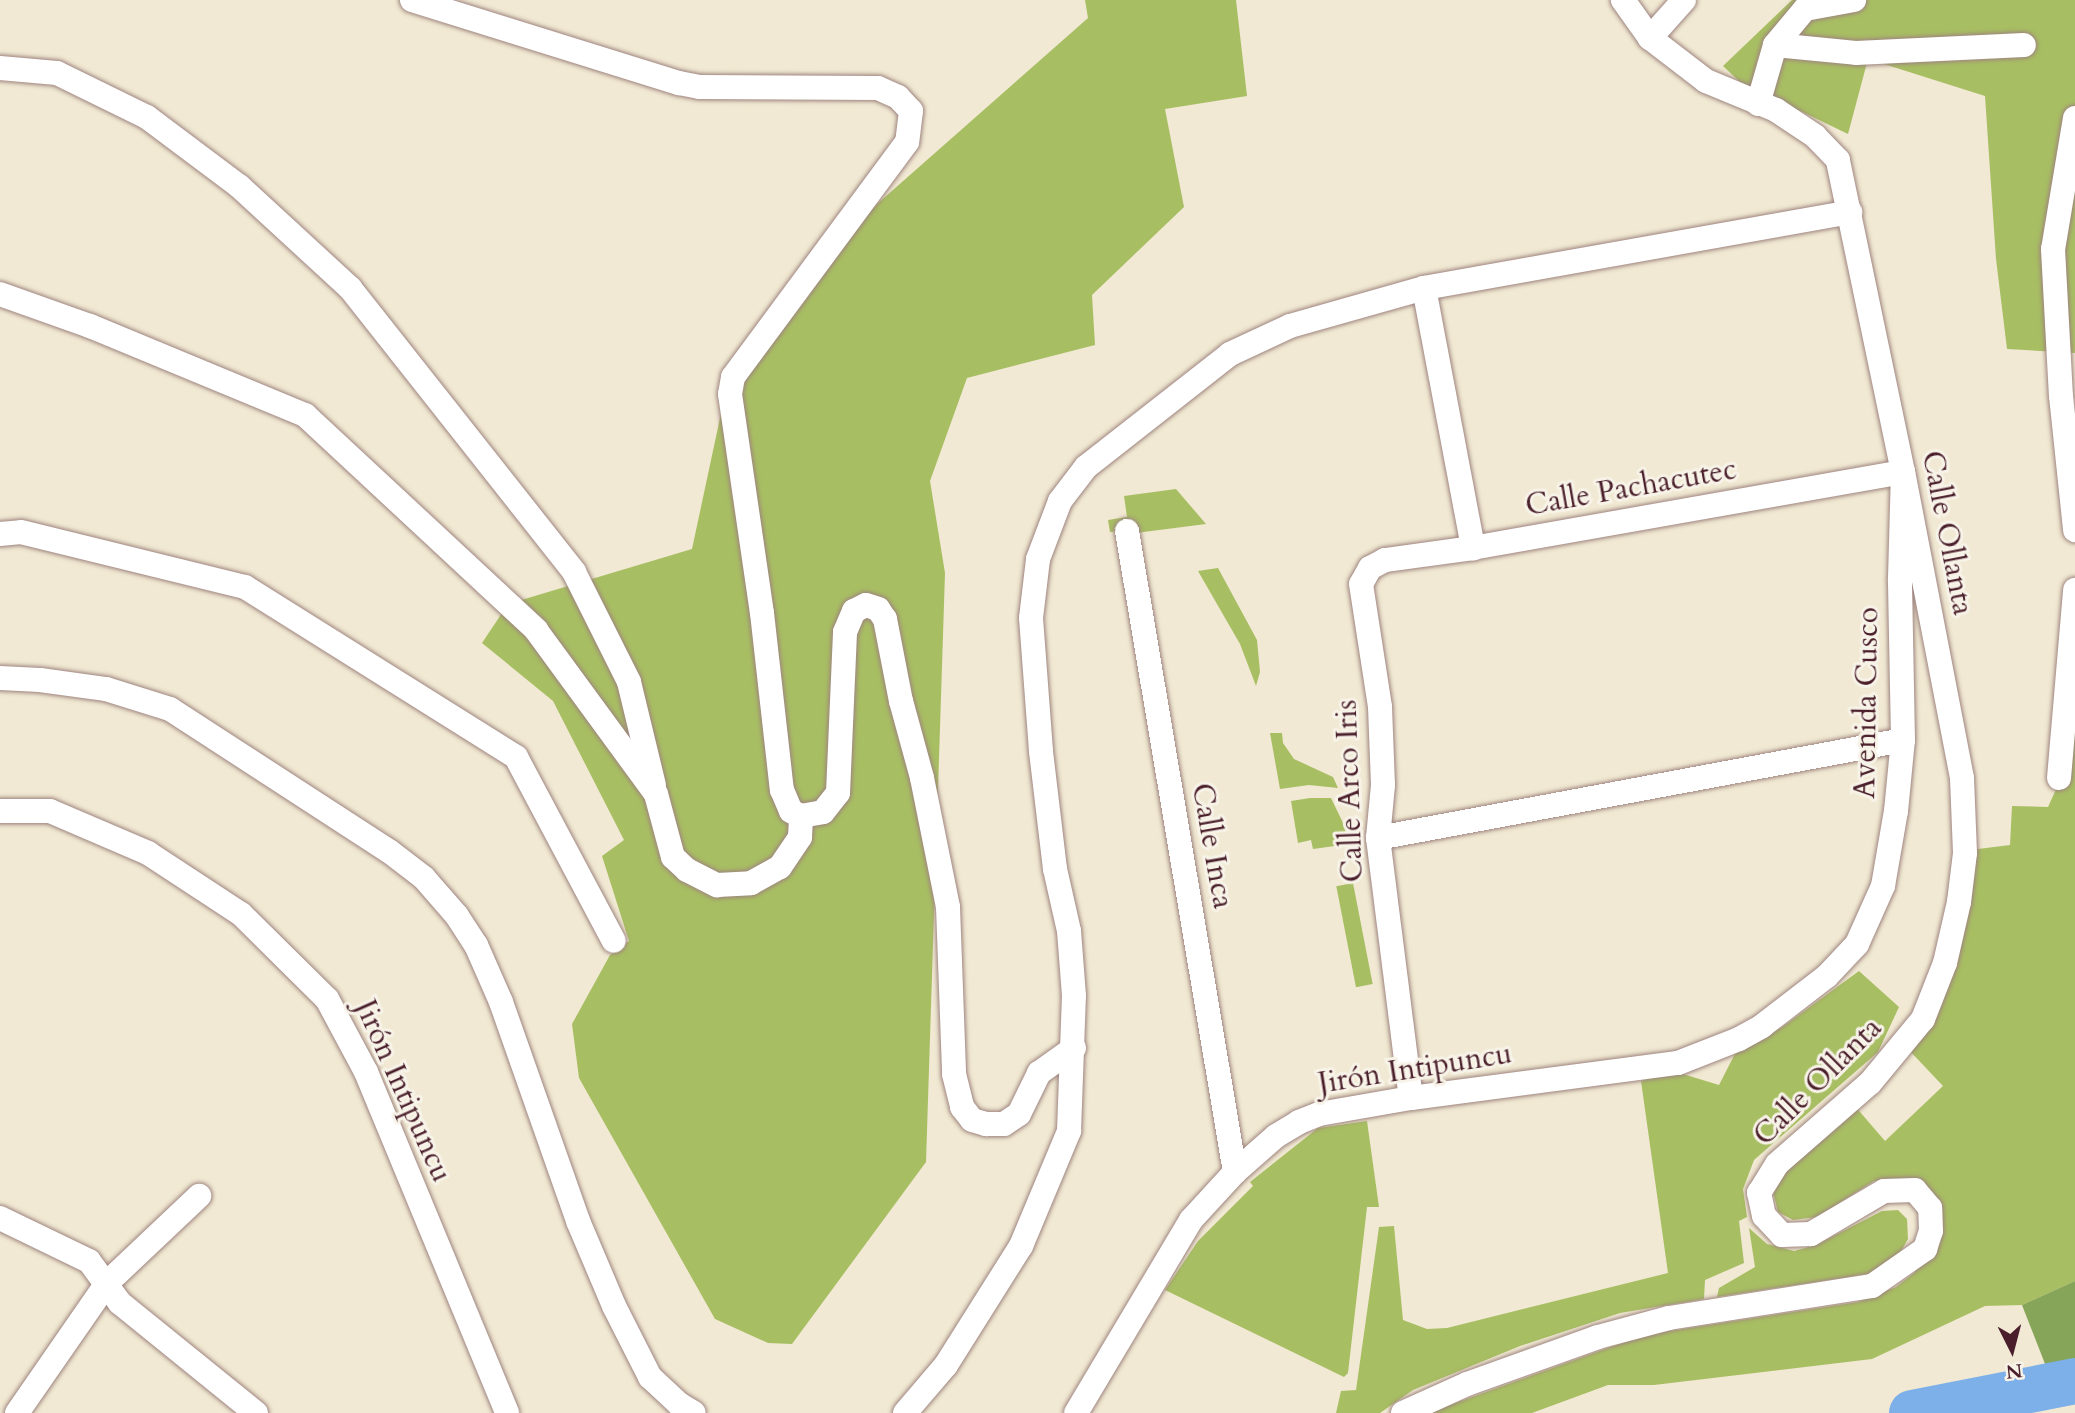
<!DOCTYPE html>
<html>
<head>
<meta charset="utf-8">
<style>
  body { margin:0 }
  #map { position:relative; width:2075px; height:1413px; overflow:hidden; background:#f1e9d3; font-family:Cardo,serif }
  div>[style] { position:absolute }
  .green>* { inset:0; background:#a8be63; transform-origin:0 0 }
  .forest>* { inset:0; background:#86a559 }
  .river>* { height:46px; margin:-23px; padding:0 23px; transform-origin:23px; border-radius:23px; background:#7db0e9 }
  .roads { filter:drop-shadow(0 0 2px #9e847f) drop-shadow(0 0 2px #9e847f) }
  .minor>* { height:24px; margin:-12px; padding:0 12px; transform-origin:12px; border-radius:12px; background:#fff }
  span { translate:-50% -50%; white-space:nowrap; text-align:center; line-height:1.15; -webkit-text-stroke:6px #f7f3e8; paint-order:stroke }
  .street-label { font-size:30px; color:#4a1f2b }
  .north { position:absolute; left:1977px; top:1315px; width:70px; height:70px; -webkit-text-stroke:5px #f7f3e8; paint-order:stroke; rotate:174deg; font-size:19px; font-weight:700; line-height:28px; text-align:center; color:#4a1f2b }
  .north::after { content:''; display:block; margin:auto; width:24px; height:32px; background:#4a1f2b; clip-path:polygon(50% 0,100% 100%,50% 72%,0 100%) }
</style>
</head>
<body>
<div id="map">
  <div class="green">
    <div style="clip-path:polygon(1085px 0,1236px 0,1247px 96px,1165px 109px,1184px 207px,1092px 295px,1095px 345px,967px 378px,930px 481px,945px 573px,926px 1162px,792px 1344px,768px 1343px,715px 1319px,579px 1078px,572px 1024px,610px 955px,629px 941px,602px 856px,624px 840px,553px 701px,482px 643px,508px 604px,692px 549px,723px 404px,868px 212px,1088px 18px)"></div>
    <div style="clip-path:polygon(1792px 0,2075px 0,2075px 353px,2007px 349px,1996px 259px,1985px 96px,1868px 59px,1848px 134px,1740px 82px,1723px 66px)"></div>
    <div style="clip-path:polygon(1176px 489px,1206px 524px,1128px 534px,1128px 530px,1110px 532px,1108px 520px,1127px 517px,1124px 496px)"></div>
    <div style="clip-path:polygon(1218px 568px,1257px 640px,1260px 672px,1256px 686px,1240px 644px,1198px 571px)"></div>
    <div style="clip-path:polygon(1270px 733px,1282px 733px,1283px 743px,1294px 759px,1333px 777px,1338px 788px,1309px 785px,1280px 789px)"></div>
    <div style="clip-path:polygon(2075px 733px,2075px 1281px,2022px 1305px,1985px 1306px,1872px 1359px,1654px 1385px,1608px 1385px,1532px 1413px,1428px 1413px,1644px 1335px,1858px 1302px,1896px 1287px,1914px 1273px,1935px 1244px,1910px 1180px,1874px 1181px,1817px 1217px,1793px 1220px,1778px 1212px,1773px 1192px,1778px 1176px,1854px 1105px,1885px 1141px,1943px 1086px,1908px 1049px,1932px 1020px,1962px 851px,2010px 845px,2012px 806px,2048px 807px,2062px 776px)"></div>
    <div style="clip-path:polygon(1310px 798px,1331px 798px,1346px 829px,1342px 845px,1313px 849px,1311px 840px,1298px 843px,1291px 801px)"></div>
    <div style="left:1353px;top:883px;width:103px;height:17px;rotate:79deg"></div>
    <div style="clip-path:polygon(1859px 971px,1899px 1007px,1878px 1052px,1754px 1160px,1743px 1189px,1747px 1217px,1739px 1221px,1744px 1263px,1705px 1280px,1704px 1299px,1620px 1313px,1520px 1346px,1413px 1390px,1380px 1413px,1336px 1413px,1341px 1391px,1356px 1390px,1379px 1227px,1394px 1226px,1403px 1320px,1427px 1329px,1447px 1328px,1668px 1273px,1641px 1081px,1673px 1071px,1719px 1085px,1741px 1042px,1781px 1028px)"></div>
    <div style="clip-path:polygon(1367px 1121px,1379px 1207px,1367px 1207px,1348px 1373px,1344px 1377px,1165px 1290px,1198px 1241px,1253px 1186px,1250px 1182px,1318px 1128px)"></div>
    <div style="clip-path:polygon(1898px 1210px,1907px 1219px,1908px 1239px,1900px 1253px,1874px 1273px,1717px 1297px,1719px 1288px,1755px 1267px,1749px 1228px,1767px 1244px,1794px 1251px,1816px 1245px,1882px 1211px)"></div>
  </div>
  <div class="forest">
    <div style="clip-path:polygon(2075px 1281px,2075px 1360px,2047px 1369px,2022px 1305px)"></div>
  </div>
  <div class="river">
    <div style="left:1912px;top:1413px;width:166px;rotate:-11.1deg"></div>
  </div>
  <div class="roads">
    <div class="minor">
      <div style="left:412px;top:0;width:280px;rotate:17.3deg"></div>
      <div style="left:679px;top:83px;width:21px;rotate:11deg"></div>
      <div style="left:700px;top:87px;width:178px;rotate:0.3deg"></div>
      <div style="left:878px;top:88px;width:22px;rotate:24deg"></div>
      <div style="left:898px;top:97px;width:19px;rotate:47deg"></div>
      <div style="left:911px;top:111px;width:31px;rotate:97deg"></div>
      <div style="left:907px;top:142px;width:292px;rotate:126.5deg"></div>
      <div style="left:733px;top:377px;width:17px;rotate:100deg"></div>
      <div style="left:730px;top:394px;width:221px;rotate:81.7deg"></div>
      <div style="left:762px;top:613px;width:178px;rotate:83.6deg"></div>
      <div style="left:782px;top:790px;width:23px;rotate:67deg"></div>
      <div style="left:791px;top:811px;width:11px;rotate:27deg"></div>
      <div style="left:801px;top:816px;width:22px;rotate:-10deg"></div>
      <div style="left:823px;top:812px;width:24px;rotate:-52deg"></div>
      <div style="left:838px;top:793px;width:161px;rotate:-87.5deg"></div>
      <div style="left:845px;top:632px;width:23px;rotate:-67deg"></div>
      <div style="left:854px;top:611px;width:13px;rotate:-27deg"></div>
      <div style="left:866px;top:605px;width:13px;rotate:18deg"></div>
      <div style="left:878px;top:609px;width:12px;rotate:55deg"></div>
      <div style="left:885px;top:619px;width:84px;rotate:79deg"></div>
      <div style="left:901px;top:701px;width:80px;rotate:74.7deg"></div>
      <div style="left:922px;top:778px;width:132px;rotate:78.6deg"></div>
      <div style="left:948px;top:907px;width:167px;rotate:87.9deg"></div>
      <div style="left:954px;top:1074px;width:34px;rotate:76deg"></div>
      <div style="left:962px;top:1107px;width:16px;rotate:52deg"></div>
      <div style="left:972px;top:1120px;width:15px;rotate:16deg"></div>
      <div style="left:986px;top:1124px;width:18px"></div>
      <div style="left:1004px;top:1124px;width:18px;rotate:-34deg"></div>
      <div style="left:1019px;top:1114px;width:46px;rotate:-64deg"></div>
      <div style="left:1039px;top:1073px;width:43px;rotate:-35.5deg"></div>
      <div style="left:1650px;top:38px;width:51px;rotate:-48.2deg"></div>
      <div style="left:1775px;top:45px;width:81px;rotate:5.6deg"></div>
      <div style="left:1856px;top:53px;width:168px;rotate:-2.7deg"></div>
      <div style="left:0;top:68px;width:57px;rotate:5deg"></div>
      <div style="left:57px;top:73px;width:100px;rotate:26.1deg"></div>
      <div style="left:147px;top:117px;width:115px;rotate:36.9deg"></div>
      <div style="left:239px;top:186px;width:151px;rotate:42.6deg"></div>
      <div style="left:350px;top:288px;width:362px;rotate:51.7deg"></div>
      <div style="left:574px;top:572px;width:123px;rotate:63.4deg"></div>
      <div style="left:629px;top:682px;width:106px;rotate:76.4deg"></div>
      <div style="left:1758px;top:104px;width:61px;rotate:-73.9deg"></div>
      <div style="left:1775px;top:45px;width:47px;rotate:-50.2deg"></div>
      <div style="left:1805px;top:9px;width:50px;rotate:-10.4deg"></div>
      <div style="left:2075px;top:118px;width:133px;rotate:99.5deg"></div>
      <div style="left:2053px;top:249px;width:147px;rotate:86.9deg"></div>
      <div style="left:2061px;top:396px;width:135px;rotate:84deg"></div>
      <div style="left:1424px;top:288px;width:265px;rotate:79.3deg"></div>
      <div style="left:0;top:294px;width:96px;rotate:19.6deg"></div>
      <div style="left:90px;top:326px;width:233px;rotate:22.5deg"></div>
      <div style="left:305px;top:415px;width:316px;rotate:42.9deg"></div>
      <div style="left:536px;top:630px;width:203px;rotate:53.8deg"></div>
      <div style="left:656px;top:794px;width:65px;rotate:74.9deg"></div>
      <div style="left:673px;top:857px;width:19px;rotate:43deg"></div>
      <div style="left:687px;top:870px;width:34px;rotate:27deg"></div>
      <div style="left:717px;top:885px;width:34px;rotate:-3deg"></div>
      <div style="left:751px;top:883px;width:33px;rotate:-29deg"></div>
      <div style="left:780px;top:867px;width:36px;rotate:-56deg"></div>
      <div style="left:800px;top:837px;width:21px;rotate:-87deg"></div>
      <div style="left:1127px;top:531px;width:650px;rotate:80.44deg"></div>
      <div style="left:0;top:534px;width:21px;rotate:-5deg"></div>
      <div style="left:21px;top:532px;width:231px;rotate:13.8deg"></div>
      <div style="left:245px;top:587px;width:320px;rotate:32.1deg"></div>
      <div style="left:516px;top:757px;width:208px;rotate:62deg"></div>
      <div style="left:0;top:678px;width:40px;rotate:2.9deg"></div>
      <div style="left:40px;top:680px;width:67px;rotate:7.8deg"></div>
      <div style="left:106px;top:689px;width:67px;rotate:17.4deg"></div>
      <div style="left:170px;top:709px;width:261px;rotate:33deg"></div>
      <div style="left:389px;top:851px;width:44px;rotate:37.6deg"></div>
      <div style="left:424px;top:878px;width:50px;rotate:49deg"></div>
      <div style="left:457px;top:916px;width:35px;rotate:57deg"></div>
      <div style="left:476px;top:945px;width:62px;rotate:66.3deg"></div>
      <div style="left:501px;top:1002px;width:232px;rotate:70.6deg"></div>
      <div style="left:578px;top:1221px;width:92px;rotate:67deg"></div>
      <div style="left:614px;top:1306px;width:80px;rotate:63.1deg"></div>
      <div style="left:650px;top:1377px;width:40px;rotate:43deg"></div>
      <div style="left:679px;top:1404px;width:17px;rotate:31deg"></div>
      <div style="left:2059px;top:778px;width:189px;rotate:-85.1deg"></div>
      <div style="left:0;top:811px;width:50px"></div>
      <div style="left:50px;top:811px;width:107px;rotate:23.2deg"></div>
      <div style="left:148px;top:853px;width:111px;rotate:33.3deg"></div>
      <div style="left:241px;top:914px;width:121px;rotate:44.7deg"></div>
      <div style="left:327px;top:999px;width:83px;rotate:61.9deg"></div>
      <div style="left:366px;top:1072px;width:369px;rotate:67.5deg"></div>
      <div style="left:1378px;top:838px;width:534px;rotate:-10.57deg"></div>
      <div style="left:0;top:1218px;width:99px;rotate:25.8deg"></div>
      <div style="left:89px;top:1261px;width:52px;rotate:53.6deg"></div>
      <div style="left:120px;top:1303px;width:175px;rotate:39deg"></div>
      <div style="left:17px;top:1413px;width:158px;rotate:-55.3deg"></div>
      <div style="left:107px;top:1283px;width:127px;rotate:-43.4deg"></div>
      <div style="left:905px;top:1413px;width:63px;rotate:-49.5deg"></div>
      <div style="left:946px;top:1365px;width:141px;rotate:-57.8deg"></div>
      <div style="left:1021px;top:1246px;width:125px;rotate:-67.3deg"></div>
      <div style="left:1069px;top:1131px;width:135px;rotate:-87.9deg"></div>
      <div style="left:1074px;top:996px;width:65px;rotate:-94.4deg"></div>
      <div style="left:1069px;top:931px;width:64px;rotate:-102.7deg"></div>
      <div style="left:1055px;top:869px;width:119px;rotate:-96.8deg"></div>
      <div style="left:1041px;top:751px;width:133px;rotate:-94.3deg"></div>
      <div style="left:1031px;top:618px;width:59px;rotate:-83.2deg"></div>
      <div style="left:1038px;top:559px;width:62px;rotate:-69.2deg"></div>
      <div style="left:1060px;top:501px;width:43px;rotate:-52.6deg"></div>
      <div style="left:1086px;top:467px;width:183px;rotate:-38.1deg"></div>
      <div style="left:1230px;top:354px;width:66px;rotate:-25deg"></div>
      <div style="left:1290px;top:326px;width:139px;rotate:-15.8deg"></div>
      <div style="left:1424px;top:288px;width:433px;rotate:-10.1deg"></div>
      <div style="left:1076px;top:1413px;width:225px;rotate:-59.2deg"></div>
      <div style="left:1191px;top:1220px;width:65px;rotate:-47.5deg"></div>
      <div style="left:1235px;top:1172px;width:55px;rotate:-41.3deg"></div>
      <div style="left:1276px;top:1136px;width:27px;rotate:-31deg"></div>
      <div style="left:1299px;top:1122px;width:22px;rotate:-22deg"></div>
      <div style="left:1319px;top:1114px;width:93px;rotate:-9.9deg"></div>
      <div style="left:1411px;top:1098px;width:269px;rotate:-7.5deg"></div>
      <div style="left:1678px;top:1063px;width:66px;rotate:-21.5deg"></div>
      <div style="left:1739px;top:1039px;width:26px;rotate:-29deg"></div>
      <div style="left:1762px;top:1026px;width:82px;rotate:-37.6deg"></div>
      <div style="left:1827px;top:976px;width:44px;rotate:-46.8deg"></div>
      <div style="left:1857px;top:944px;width:64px;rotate:-65.9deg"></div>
      <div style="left:1883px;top:886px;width:76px;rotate:-80.2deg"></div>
      <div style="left:1896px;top:811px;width:71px;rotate:-84.4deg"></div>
      <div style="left:1903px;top:740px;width:162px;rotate:-91.1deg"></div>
      <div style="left:1900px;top:578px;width:106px;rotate:-88.4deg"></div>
      <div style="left:1903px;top:472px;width:437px;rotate:170deg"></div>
      <div style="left:1473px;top:548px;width:89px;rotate:172.2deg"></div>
      <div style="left:1385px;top:560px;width:17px;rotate:152deg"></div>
      <div style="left:1370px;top:568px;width:18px;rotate:119deg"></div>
      <div style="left:1361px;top:584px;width:124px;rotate:81.2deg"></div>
      <div style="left:1380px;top:707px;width:78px;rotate:87.8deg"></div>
      <div style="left:1383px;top:785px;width:53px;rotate:95.4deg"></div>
      <div style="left:1378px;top:838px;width:262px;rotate:82.8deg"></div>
      <div style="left:1403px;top:1413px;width:70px;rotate:-24.4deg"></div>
      <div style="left:1467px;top:1384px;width:139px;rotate:-19.7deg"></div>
      <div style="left:1598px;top:1337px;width:73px;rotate:-15deg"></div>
      <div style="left:1669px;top:1318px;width:206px;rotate:-9deg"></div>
      <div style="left:1872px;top:1286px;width:65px;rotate:-34.9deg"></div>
      <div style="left:1925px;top:1249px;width:19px;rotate:-72deg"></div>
      <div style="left:1931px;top:1231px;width:23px;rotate:-92deg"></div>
      <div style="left:1930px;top:1208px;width:23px;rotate:-130deg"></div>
      <div style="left:1915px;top:1190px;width:31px;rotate:178deg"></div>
      <div style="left:1884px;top:1191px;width:85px;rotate:149.5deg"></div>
      <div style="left:1811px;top:1234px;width:29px;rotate:178deg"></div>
      <div style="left:1782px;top:1235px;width:26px;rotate:-133deg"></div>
      <div style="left:1764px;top:1216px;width:24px;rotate:-102deg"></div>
      <div style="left:1759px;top:1193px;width:34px;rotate:-58deg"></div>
      <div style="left:1777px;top:1164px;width:123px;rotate:-41.1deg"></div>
      <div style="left:1870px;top:1083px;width:83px;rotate:-50.4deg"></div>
      <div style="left:1923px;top:1019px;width:60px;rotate:-68.6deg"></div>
      <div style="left:1945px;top:963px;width:63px;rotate:-77.1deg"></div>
      <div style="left:1959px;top:902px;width:49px;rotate:-83deg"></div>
      <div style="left:1965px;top:853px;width:75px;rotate:-92.3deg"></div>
      <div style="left:1962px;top:778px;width:312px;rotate:-100.9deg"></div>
      <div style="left:1903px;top:472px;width:319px;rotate:-101.8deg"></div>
      <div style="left:1838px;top:160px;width:33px;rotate:-134deg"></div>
      <div style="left:1815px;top:136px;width:47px;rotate:-146.3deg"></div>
      <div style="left:1776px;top:110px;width:76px;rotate:-157.5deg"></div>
      <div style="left:1706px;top:81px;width:71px;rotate:-142.5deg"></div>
      <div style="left:1650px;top:38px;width:47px;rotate:-125.4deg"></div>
    </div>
  </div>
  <div class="street-label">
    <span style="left:1631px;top:488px;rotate:-10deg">Calle Pachacutec</span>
    <span style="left:1947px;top:533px;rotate:79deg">Calle Ollanta</span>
    <span style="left:1867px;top:703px;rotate:-89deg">Avenida Cusco</span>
    <span style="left:1350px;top:791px;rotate:-92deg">Calle Arco Iris</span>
    <span style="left:1212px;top:846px;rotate:80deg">Calle Inca</span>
    <span style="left:1415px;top:1069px;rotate:-9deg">Jirón Intipuncu</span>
    <span style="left:1818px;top:1082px;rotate:-45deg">Calle Ollanta</span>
    <span style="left:403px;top:1091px;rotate:66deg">Jirón Intipuncu</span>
  </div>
  <div class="north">N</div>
</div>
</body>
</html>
